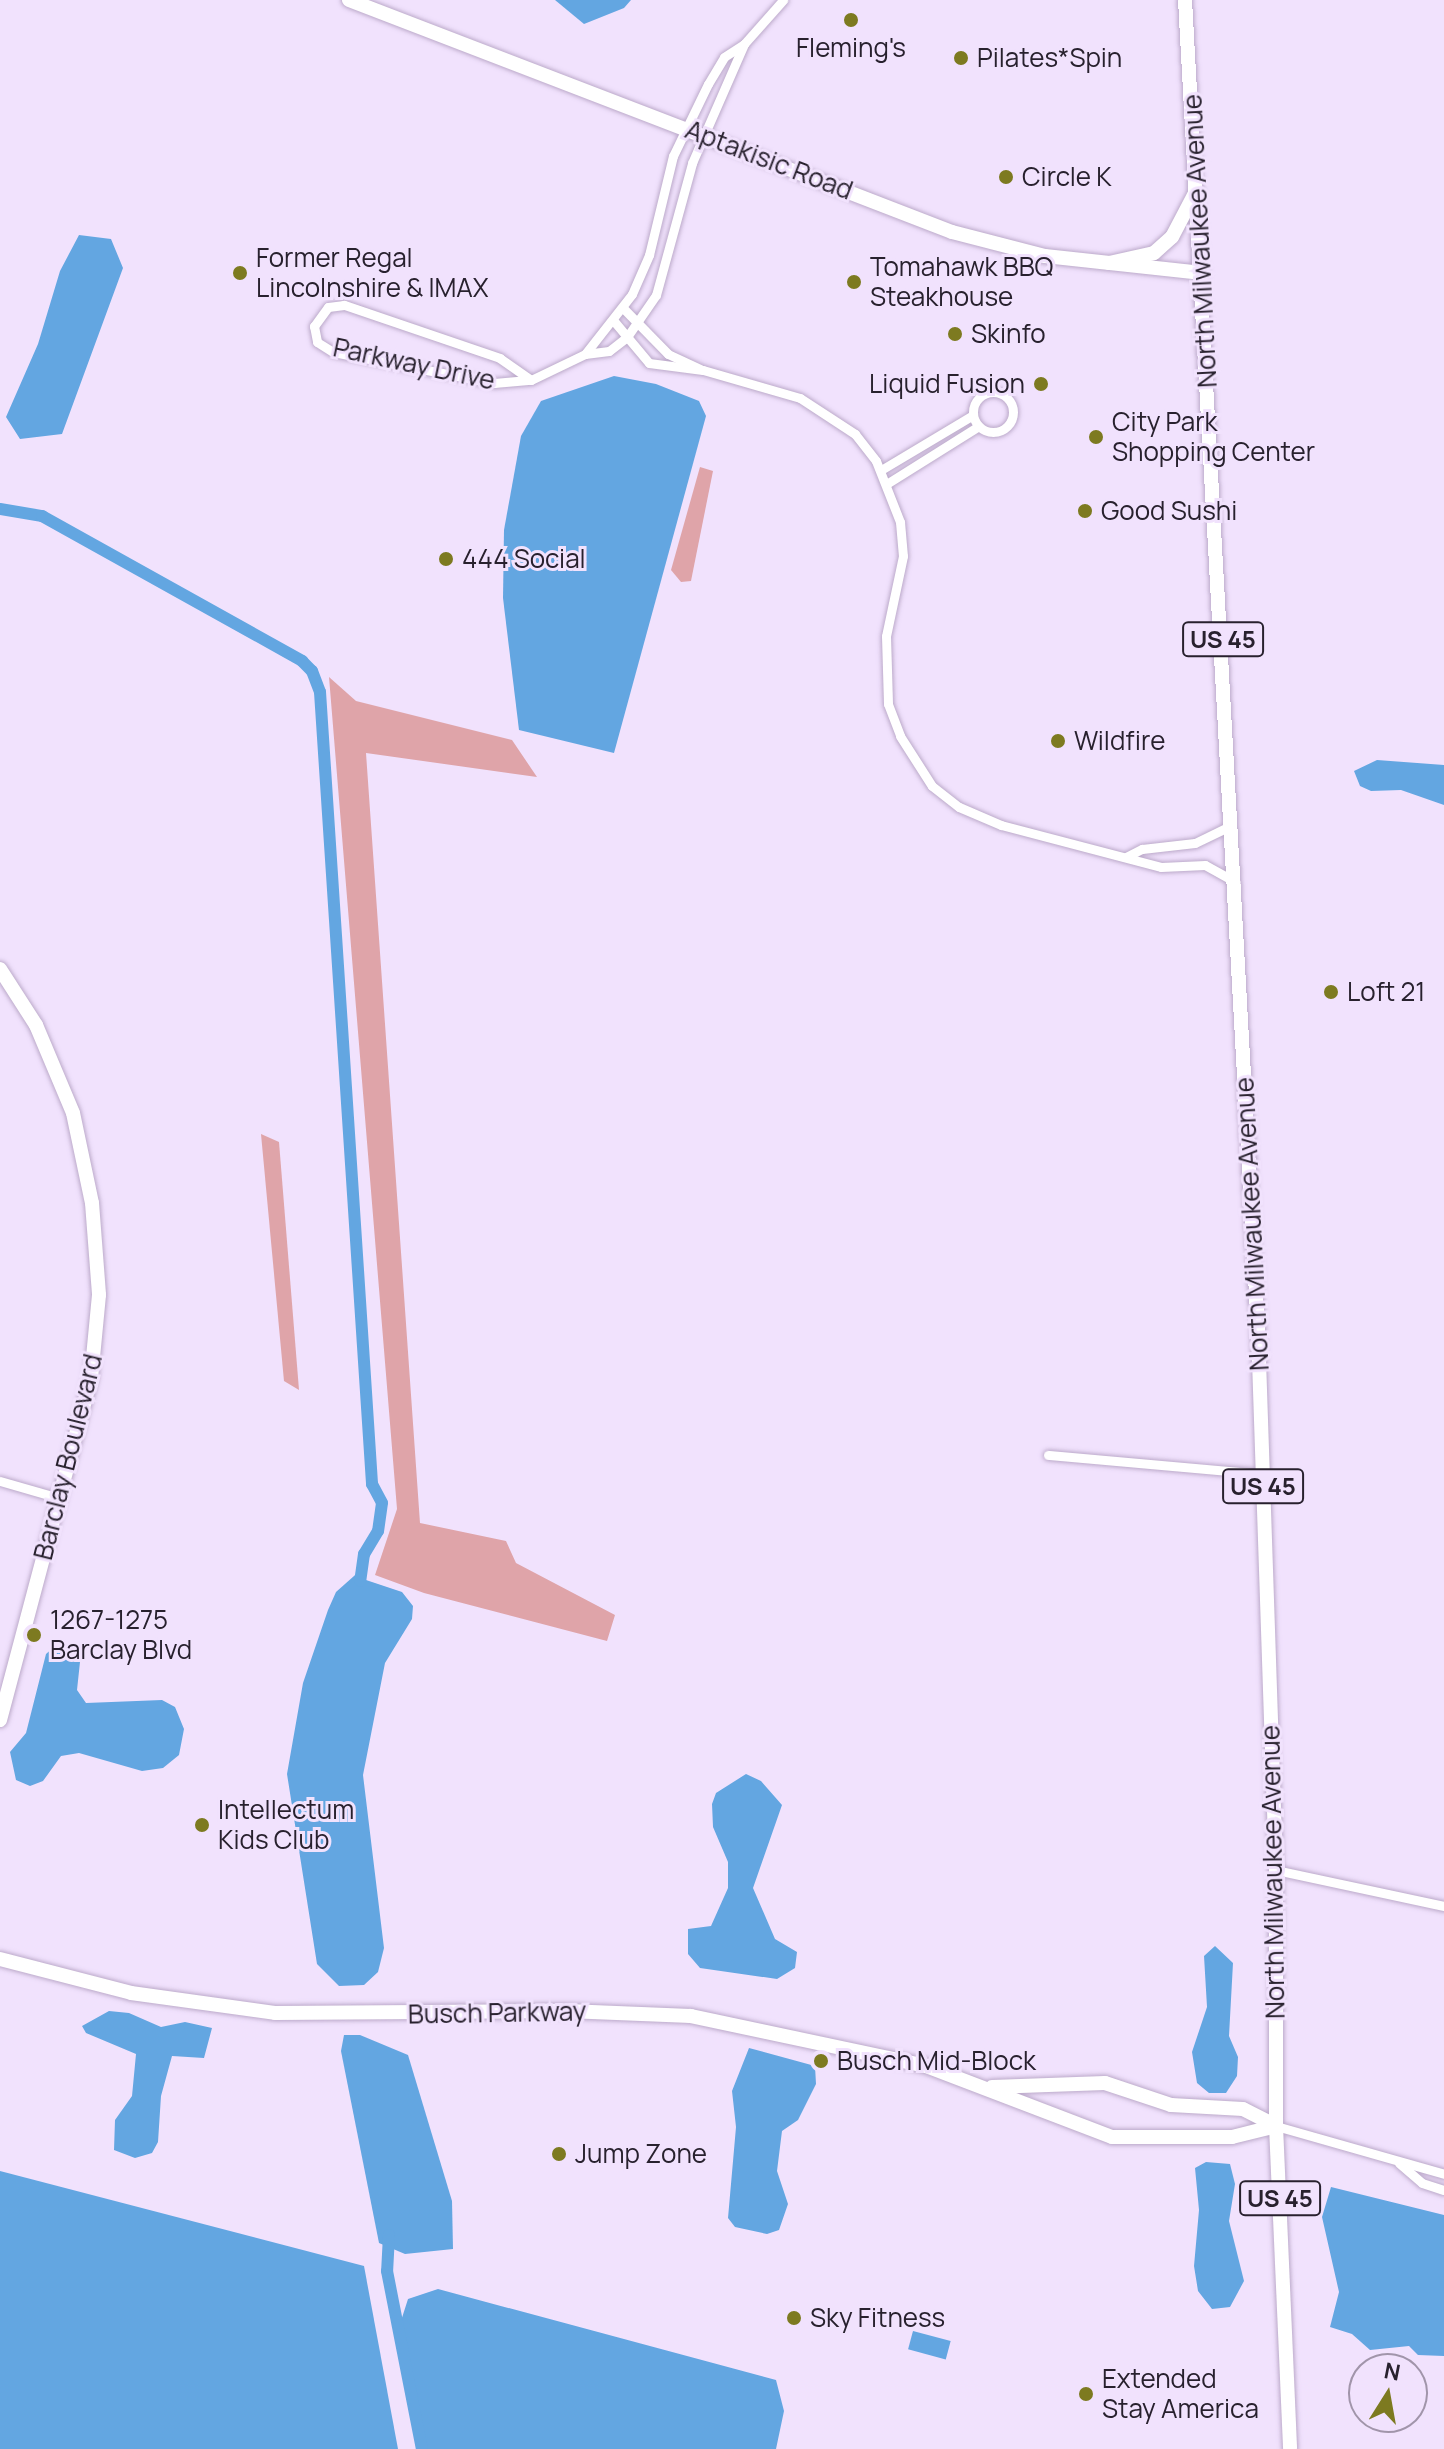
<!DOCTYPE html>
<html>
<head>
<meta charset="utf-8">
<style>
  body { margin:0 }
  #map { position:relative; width:1444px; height:2449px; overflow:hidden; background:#f1e2fd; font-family:Manrope,sans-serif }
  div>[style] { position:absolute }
  .green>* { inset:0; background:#dfa4a9 }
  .water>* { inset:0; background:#63a6e1; transform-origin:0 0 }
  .canal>* { height:12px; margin:-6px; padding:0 6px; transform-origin:6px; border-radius:6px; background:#63a6e1 }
  .roads { filter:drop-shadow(0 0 2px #bcaaca) drop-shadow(0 0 2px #bcaaca) }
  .street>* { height:9px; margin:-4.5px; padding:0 4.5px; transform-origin:4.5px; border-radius:4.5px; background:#fff }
  .street>.ring { margin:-4.5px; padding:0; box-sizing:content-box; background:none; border:9px solid #fff; border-radius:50% }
  .secondary>* { height:14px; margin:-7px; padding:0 7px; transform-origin:7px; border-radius:7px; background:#fff }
  .primary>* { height:14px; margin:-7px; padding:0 7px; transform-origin:7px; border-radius:7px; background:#fff }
  .dots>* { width:22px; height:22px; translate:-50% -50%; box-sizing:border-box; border:4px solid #f1e2fd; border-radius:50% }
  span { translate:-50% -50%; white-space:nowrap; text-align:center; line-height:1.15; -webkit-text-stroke:6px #f1e2fd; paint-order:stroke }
  .shield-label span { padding:2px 6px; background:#f1e2fd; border:2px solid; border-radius:6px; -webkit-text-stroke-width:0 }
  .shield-label { font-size:24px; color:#28212e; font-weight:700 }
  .poi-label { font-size:26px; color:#28212e }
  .left { translate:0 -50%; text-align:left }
  .right { translate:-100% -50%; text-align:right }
  .street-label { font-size:26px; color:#28212e }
  .north { position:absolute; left:1348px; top:2353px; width:80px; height:80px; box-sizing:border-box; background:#f1e2fd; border:2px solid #a195aa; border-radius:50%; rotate:11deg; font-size:22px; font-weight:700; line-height:32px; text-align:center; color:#28212e }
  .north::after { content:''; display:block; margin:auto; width:28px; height:36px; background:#7d7a20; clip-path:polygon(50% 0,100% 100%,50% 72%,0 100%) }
</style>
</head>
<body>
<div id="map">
  <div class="green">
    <div style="clip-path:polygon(700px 467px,713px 471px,691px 581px,681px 582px,671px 570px)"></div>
    <div style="clip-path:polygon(329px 677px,356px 701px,512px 740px,537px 777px,366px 753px,420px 1523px,506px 1541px,516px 1563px,615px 1615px,607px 1641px,424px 1593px,375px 1575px,397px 1509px)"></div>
    <div style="clip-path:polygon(261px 1134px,279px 1142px,299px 1390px,284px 1381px)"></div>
  </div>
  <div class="water">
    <div style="clip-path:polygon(555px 0,631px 0,624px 8px,584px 24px)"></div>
    <div style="clip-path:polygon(79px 235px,111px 239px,123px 268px,62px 434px,20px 439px,6px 417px,38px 344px,60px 271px)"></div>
    <div style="clip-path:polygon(614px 376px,656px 384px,699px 401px,706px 416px,614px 753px,519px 730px,503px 598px,504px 530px,521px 436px,541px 401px)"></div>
    <div style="clip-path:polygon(1377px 760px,1444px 765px,1444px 805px,1401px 790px,1371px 791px,1360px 786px,1354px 771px)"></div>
    <div style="clip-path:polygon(363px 1568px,366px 1580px,402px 1592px,413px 1606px,412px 1619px,385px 1663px,363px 1775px,384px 1948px,378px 1972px,364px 1985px,339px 1986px,317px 1964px,287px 1774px,303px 1683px,328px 1610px,336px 1592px)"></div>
    <div style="clip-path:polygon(54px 1647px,70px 1647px,75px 1652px,80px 1662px,77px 1690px,86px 1703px,162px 1700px,175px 1707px,184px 1729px,179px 1755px,163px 1768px,142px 1771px,79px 1753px,61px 1756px,43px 1781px,30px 1786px,16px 1780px,10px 1752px,26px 1733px,46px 1654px)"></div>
    <div style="clip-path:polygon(746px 1774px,761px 1781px,782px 1805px,753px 1888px,775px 1939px,797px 1952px,795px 1968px,777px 1979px,700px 1968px,688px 1954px,688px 1929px,711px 1926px,728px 1888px,728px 1862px,713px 1827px,712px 1804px,716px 1793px)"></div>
    <div style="clip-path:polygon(1215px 1946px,1233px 1963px,1229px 2036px,1238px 2057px,1237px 2076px,1226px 2093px,1209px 2093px,1197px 2083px,1192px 2052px,1207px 2007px,1204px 1956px)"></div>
    <div style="clip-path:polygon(109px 2011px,129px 2013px,161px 2027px,185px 2022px,212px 2028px,204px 2058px,172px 2056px,161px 2096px,158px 2142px,152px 2153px,135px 2158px,114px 2150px,115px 2120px,132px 2096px,136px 2054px,86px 2033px,82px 2026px)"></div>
    <div style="clip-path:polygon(344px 2035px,360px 2035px,408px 2055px,452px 2201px,453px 2249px,405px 2254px,379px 2243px,341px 2051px)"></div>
    <div style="clip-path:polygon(749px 2048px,815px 2066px,816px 2084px,798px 2120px,782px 2131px,777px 2171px,788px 2204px,779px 2230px,767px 2234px,735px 2227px,728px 2218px,736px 2127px,732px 2091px)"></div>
    <div style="clip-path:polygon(1206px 2162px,1230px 2164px,1235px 2184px,1229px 2221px,1244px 2281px,1230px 2307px,1212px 2309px,1198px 2291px,1194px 2266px,1199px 2210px,1195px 2168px)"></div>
    <div style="clip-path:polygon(0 2171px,364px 2266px,398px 2449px,0 2449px)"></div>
    <div style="clip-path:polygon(1331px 2187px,1444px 2215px,1444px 2356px,1418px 2355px,1409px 2346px,1370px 2350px,1352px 2334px,1330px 2327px,1339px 2292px,1322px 2217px)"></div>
    <div style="clip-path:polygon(438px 2289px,776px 2380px,784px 2411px,776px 2449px,417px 2449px,417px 2405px,400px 2324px,408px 2299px)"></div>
    <div style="left:913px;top:2331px;width:39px;height:19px;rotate:15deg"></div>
  </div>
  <div class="canal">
    <div style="left:0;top:509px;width:43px;rotate:9.5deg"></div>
    <div style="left:42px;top:516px;width:298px;rotate:29.1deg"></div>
    <div style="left:302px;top:661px;width:14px;rotate:45deg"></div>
    <div style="left:312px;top:671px;width:22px;rotate:69deg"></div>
    <div style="left:320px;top:692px;width:794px;rotate:86.24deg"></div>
    <div style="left:372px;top:1484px;width:21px;rotate:62deg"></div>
    <div style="left:382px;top:1503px;width:28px;rotate:98deg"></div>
    <div style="left:378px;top:1531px;width:27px;rotate:121deg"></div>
    <div style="left:364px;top:1554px;width:27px;rotate:98deg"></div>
    <div style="left:389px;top:2235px;width:36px;rotate:93deg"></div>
    <div style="left:387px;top:2271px;width:181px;rotate:78.9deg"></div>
  </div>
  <div class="roads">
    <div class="street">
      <div style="left:624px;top:309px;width:63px;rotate:45.6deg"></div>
      <div style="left:668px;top:354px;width:35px;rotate:25deg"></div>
      <div style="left:613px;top:320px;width:56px;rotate:50.1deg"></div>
      <div style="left:649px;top:363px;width:54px;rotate:7.4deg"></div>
      <div style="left:703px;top:370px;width:101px;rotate:16.1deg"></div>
      <div style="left:800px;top:398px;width:66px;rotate:33.2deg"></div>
      <div style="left:855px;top:434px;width:34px;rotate:52deg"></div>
      <div style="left:876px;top:461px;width:66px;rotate:68.5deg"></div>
      <div style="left:900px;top:522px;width:34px;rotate:85deg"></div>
      <div style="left:903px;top:556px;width:82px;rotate:102deg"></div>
      <div style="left:886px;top:636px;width:68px;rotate:88.3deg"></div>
      <div style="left:888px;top:704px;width:34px;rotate:69deg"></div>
      <div style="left:900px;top:736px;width:59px;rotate:57.4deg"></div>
      <div style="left:932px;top:786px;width:34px;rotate:38deg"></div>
      <div style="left:959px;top:807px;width:46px;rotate:23.2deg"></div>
      <div style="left:1001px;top:825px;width:165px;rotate:14.7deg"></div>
      <div style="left:1161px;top:867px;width:44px;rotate:-2.6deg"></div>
      <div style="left:1205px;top:865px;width:35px;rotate:29deg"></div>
      <div style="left:585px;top:354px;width:76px;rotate:-51.9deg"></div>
      <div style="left:632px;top:294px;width:43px;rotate:-66.4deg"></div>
      <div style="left:649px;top:255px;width:102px;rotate:-76.4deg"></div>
      <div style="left:673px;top:156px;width:80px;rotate:-64.1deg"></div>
      <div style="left:708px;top:84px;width:31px;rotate:-59deg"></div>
      <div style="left:724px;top:57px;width:24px;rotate:-33deg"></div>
      <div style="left:744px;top:44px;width:59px;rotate:-48.4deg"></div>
      <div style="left:531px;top:380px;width:38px;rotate:-145deg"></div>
      <div style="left:500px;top:358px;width:165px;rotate:-161.2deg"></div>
      <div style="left:344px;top:305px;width:16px;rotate:173deg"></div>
      <div style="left:328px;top:307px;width:24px;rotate:126deg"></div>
      <div style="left:314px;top:326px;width:16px;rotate:79deg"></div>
      <div style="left:317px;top:342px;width:19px;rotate:32deg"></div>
      <div style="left:333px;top:352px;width:164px;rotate:10.9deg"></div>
      <div style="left:494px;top:383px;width:37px;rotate:-5deg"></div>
      <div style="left:531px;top:380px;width:60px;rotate:-25.7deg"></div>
      <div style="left:585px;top:354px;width:24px;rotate:-7deg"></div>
      <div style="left:609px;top:351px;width:23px;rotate:-38deg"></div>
      <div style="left:627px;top:337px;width:51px;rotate:-55.4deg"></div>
      <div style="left:656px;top:295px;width:137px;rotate:-74.7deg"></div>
      <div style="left:692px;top:163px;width:130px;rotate:-66.4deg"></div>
      <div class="ring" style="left:973px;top:392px;width:31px;height:31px"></div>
      <div style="left:881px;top:470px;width:107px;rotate:-30.9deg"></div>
      <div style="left:888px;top:483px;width:107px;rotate:-32.1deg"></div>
      <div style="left:1126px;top:857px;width:18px;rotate:-27deg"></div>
      <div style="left:1142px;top:849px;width:53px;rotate:-6.5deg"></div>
      <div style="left:1195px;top:843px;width:41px;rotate:-25.9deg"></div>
      <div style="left:1048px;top:1455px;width:216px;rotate:5.1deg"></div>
      <div style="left:0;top:1481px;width:61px;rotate:16.1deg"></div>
      <div style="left:1276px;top:1870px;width:172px;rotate:12.1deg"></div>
      <div style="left:1276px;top:2126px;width:175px;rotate:15.9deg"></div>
      <div style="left:1399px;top:2163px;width:30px;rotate:41deg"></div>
      <div style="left:1422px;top:2183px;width:23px;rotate:18deg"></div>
    </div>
    <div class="secondary">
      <div style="left:349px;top:0;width:646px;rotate:21.04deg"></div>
      <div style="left:952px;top:232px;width:96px;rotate:14.5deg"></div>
      <div style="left:1045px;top:256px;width:158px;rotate:6.2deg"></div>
      <div style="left:0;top:969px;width:67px;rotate:57.3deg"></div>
      <div style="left:36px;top:1025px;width:95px;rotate:67.2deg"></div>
      <div style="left:73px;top:1113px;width:92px;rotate:78.1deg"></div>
      <div style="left:92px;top:1203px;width:92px;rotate:85.6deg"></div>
      <div style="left:99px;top:1295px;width:83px;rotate:95.5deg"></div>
      <div style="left:91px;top:1378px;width:354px;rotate:104.9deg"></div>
      <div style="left:0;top:1959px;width:135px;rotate:14.5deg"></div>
      <div style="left:131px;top:1993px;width:145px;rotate:7.9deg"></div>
      <div style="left:275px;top:2013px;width:292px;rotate:-0.4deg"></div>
      <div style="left:567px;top:2011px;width:124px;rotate:2.3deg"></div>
      <div style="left:691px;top:2016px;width:240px;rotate:12deg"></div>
      <div style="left:926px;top:2066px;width:199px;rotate:20.9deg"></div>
      <div style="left:1112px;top:2137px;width:120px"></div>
      <div style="left:1232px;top:2137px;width:45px;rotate:-14deg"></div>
      <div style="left:992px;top:2087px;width:113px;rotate:-2deg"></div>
      <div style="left:1105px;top:2083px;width:70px;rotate:18.4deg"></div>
      <div style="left:1171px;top:2105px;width:72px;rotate:3.2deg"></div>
      <div style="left:1243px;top:2109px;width:37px;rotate:27deg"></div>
    </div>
    <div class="primary">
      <div style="left:1185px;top:0;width:1332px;rotate:86.86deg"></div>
      <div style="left:1258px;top:1330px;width:540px;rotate:88.09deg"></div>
      <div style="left:1276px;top:1870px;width:256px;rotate:90deg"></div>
      <div style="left:1276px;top:2126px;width:323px;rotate:87.5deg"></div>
      <div style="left:1109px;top:263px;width:46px;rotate:-12.5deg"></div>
      <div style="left:1154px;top:253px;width:24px;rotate:-42deg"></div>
      <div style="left:1172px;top:237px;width:52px;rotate:-62.4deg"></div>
    </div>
  </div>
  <div class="dots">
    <div style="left:851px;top:20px;background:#7d7a20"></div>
    <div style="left:961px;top:58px;background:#7d7a20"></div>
    <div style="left:1006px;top:177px;background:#7d7a20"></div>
    <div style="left:240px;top:273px;background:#7d7a20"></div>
    <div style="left:854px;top:282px;background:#7d7a20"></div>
    <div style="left:955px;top:334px;background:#7d7a20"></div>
    <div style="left:1041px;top:384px;background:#7d7a20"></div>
    <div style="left:1096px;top:437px;background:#7d7a20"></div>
    <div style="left:1085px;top:511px;background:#7d7a20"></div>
    <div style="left:446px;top:559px;background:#7d7a20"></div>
    <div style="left:1058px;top:741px;background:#7d7a20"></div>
    <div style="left:1331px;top:992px;background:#7d7a20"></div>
    <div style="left:34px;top:1635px;background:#7d7a20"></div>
    <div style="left:202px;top:1825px;background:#7d7a20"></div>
    <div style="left:821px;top:2061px;background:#7d7a20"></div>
    <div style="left:559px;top:2154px;background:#7d7a20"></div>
    <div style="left:794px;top:2318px;background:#7d7a20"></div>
    <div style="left:1086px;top:2394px;background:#7d7a20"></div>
  </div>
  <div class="shield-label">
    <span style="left:1223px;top:639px">US 45</span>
    <span style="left:1263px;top:1486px">US 45</span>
    <span style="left:1280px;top:2198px">US 45</span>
  </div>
  <div class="poi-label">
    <span style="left:851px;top:48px">Fleming's</span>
    <span class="left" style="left:977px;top:58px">Pilates*Spin</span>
    <span class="left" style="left:1022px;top:177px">Circle K</span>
    <span class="left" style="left:256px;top:273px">Former Regal<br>Lincolnshire &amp; IMAX</span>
    <span class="left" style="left:870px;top:282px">Tomahawk BBQ<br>Steakhouse</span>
    <span class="left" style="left:971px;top:334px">Skinfo</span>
    <span class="right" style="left:1025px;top:384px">Liquid Fusion</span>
    <span class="left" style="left:1112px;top:437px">City Park<br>Shopping Center</span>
    <span class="left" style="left:1101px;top:511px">Good Sushi</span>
    <span class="left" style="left:462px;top:559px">444 Social</span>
    <span class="left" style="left:1074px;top:741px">Wildfire</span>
    <span class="left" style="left:1347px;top:992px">Loft 21</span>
    <span class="left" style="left:50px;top:1635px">1267-1275<br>Barclay Blvd</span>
    <span class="left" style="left:218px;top:1825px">Intellectum<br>Kids Club</span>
    <span class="left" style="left:837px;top:2061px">Busch Mid-Block</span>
    <span class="left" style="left:575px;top:2154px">Jump Zone</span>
    <span class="left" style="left:810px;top:2318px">Sky Fitness</span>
    <span class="left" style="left:1102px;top:2394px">Extended<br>Stay America</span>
  </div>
  <div class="street-label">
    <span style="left:769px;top:160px;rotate:21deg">Aptakisic Road</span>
    <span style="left:1200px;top:241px;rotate:-93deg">North Milwaukee Avenue</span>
    <span style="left:414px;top:364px;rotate:12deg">Parkway Drive</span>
    <span style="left:1252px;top:1224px;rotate:-93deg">North Milwaukee Avenue</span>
    <span style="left:68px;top:1457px;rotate:-76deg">Barclay Boulevard</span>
    <span style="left:1273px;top:1872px;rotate:-91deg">North Milwaukee Avenue</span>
    <span style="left:497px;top:2013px;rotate:-1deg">Busch Parkway</span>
  </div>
  <div class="north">N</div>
</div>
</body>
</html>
